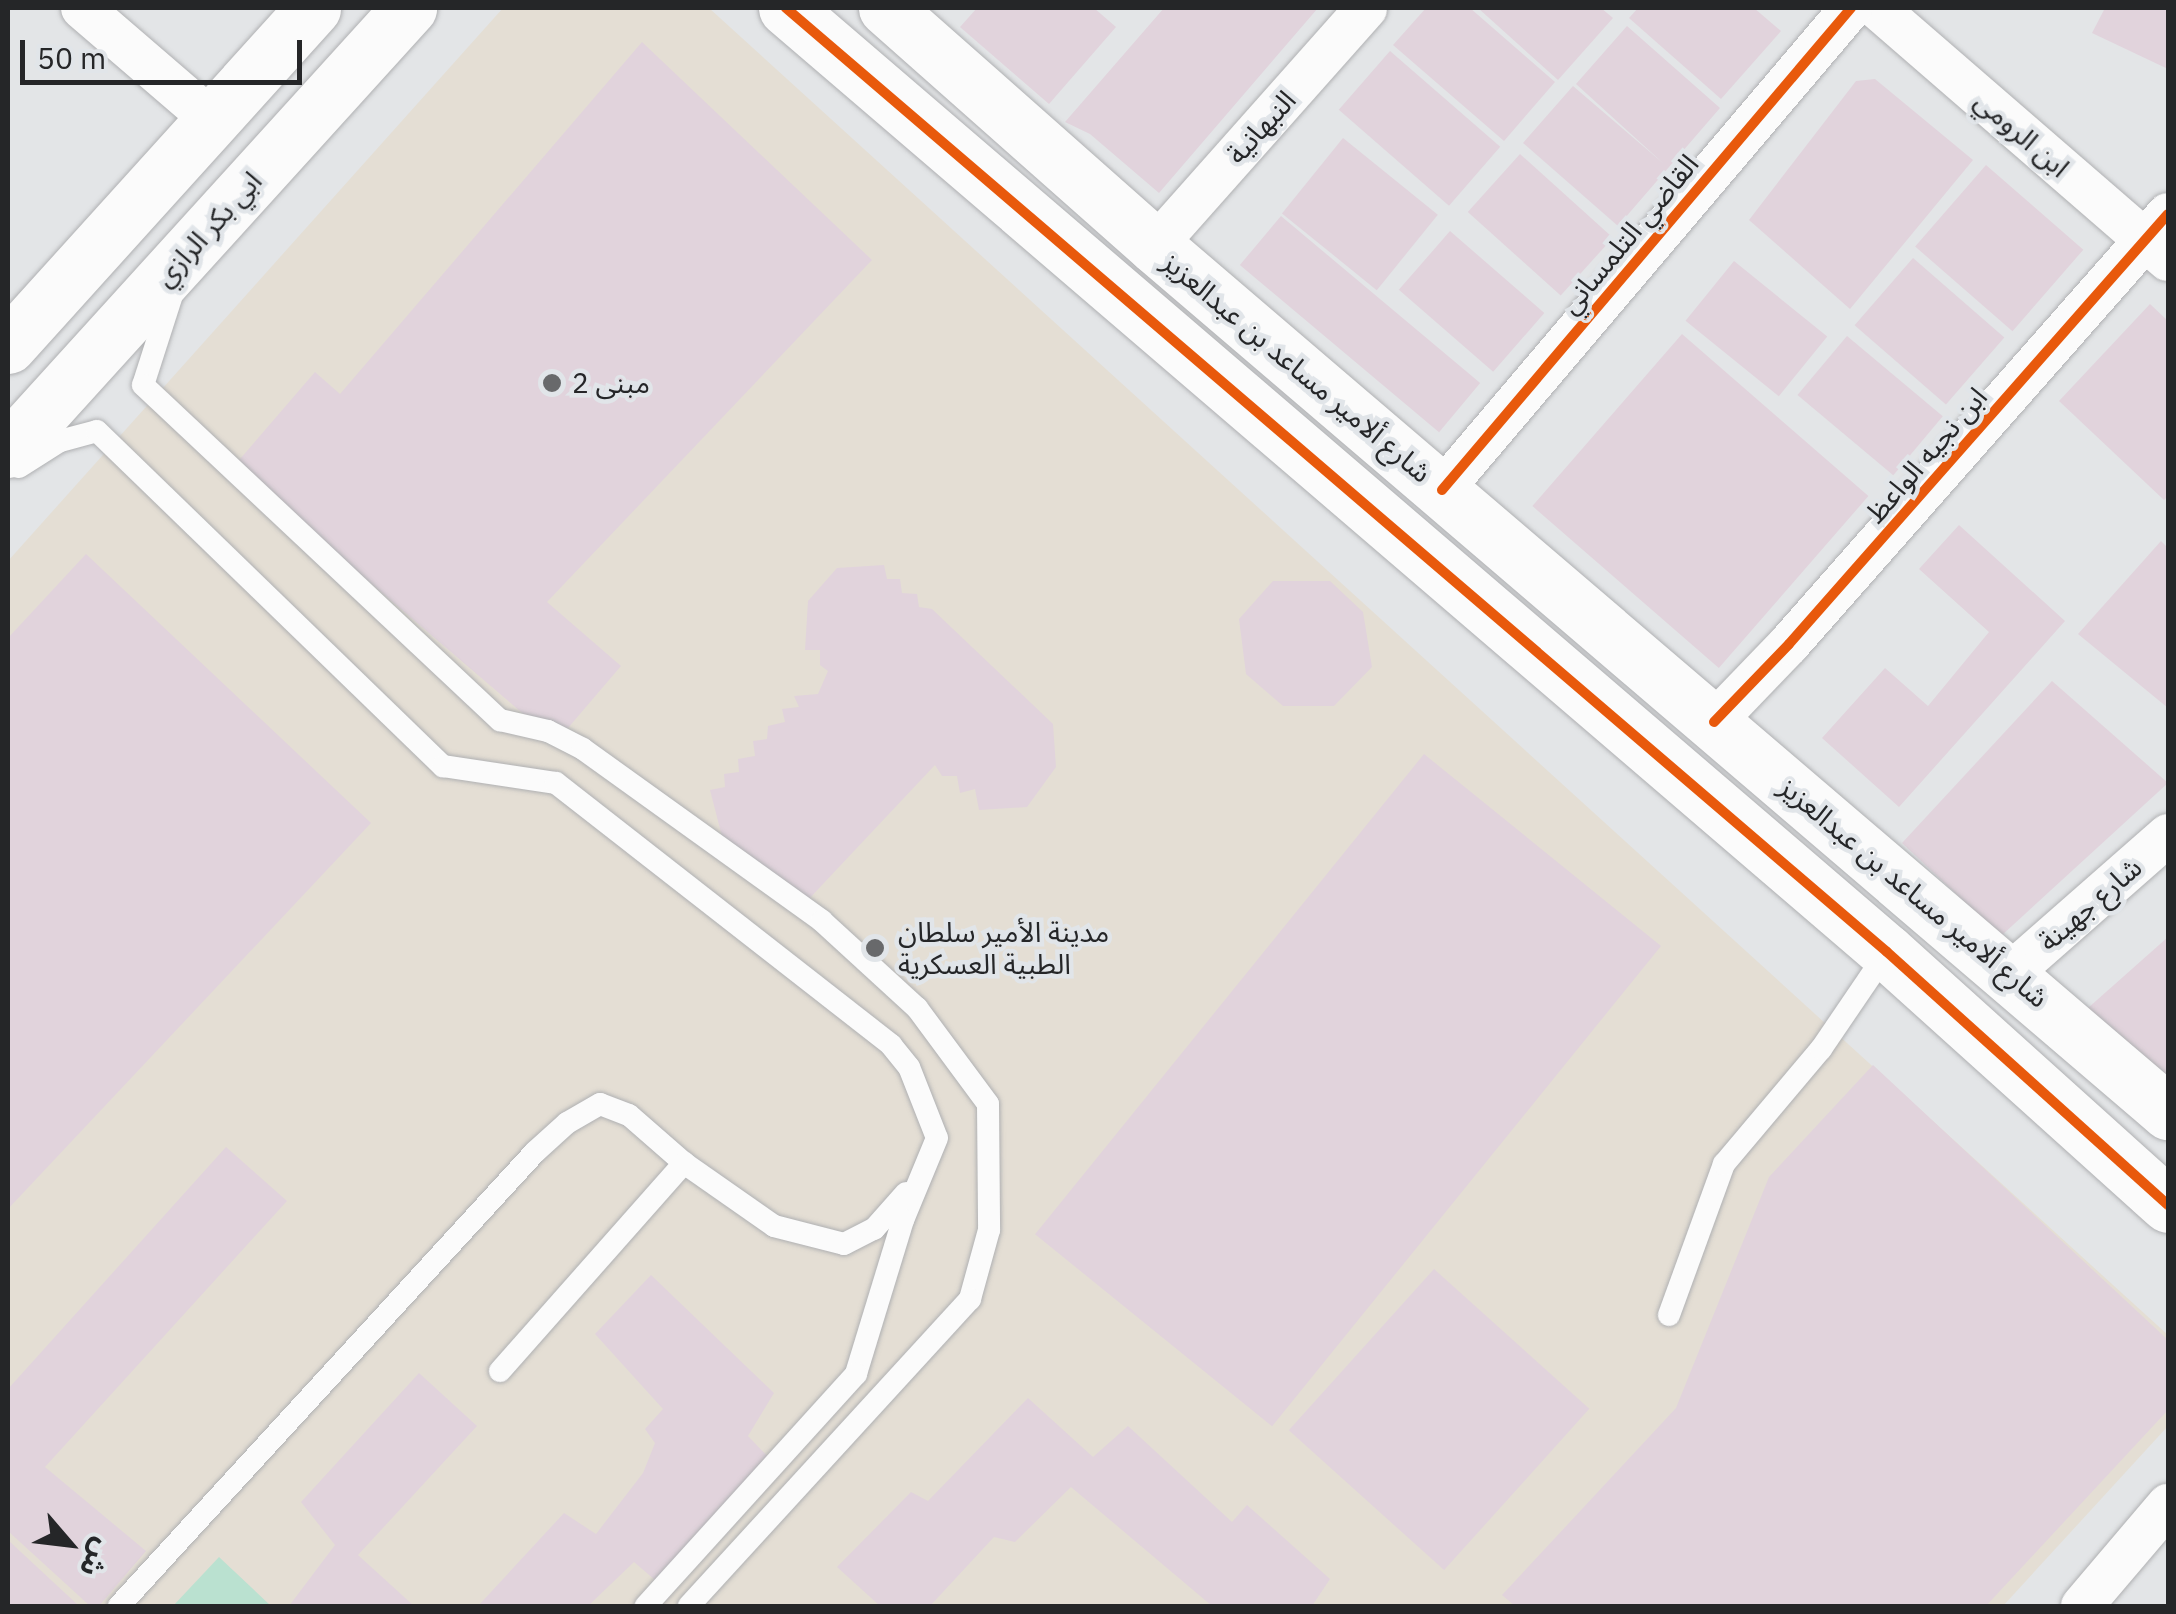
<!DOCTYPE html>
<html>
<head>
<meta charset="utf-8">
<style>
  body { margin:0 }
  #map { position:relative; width:2176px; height:1614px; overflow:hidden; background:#e3e5e7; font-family:"IBM Plex Sans","Noto Sans Arabic",sans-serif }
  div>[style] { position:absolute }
  .medical>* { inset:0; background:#e4ded4 }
  .green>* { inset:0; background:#bae1d0 }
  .building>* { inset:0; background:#e1d3dc; transform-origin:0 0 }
  .roads { filter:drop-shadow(0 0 2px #afb0b2) drop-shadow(0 0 2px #afb0b2) }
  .service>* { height:22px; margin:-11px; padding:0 11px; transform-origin:11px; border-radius:11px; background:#fbfbfb }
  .minor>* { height:42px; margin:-21px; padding:0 21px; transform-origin:21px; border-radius:21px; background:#fbfbfb }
  .tertiary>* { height:55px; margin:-27.5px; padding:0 27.5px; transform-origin:27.5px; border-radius:27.5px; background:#fbfbfb }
  .cycleway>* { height:10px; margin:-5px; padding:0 5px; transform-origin:5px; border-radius:5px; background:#e8590c }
  .dots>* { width:28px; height:28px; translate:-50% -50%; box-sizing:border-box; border:5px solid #e1e5e9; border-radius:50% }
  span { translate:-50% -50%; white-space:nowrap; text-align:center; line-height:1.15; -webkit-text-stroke:9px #e1e5e9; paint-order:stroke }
  .street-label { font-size:28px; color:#252628 }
  .poi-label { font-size:28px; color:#252628 }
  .left { translate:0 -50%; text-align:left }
  .frame { position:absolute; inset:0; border:10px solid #252628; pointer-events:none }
  .north { position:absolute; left:20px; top:1494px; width:100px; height:100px; -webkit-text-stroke:8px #e1e5e9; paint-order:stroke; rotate:118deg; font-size:28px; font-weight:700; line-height:40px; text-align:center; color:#252628 }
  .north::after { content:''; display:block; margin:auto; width:35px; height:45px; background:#252628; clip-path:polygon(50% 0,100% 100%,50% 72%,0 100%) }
  .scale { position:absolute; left:20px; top:40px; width:282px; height:45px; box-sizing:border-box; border:5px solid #252628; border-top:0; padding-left:12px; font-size:30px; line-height:35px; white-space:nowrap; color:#252628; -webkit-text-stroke:8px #e1e5e9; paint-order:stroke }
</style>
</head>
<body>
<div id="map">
  <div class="medical">
    <div style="clip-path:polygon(503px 8px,709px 8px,2168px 1335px,2168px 1426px,2003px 1606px,8px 1606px,8px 561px)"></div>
  </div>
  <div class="green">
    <div style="clip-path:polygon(219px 1557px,271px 1606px,173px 1606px)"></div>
  </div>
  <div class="building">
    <div style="clip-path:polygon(977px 8px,1094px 8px,1116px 27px,1049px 104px,960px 27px)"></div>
    <div style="clip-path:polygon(1164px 8px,1318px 8px,1159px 193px,1090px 134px,1065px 122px)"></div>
    <div style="clip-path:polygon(1426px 8px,1470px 8px,1555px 82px,1504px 141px,1393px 45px)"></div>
    <div style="clip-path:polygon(1478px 8px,1601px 8px,1613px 18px,1558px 80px)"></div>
    <div style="clip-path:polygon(1638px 8px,1754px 8px,1781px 31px,1721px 99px,1629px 18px)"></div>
    <div style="clip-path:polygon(2105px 8px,2168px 8px,2168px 69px,2092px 33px)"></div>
    <div style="clip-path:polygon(1627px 26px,1720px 108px,1618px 226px,1523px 143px,1573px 86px,1664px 164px,1576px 84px)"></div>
    <div style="clip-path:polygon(642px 42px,872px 260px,547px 602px,621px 666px,556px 742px,234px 466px,315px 372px,340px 394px)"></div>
    <div style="left:1390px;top:51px;width:146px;height:78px;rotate:41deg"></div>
    <div style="clip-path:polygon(1875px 79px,1973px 160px,1850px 309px,1749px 220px,1856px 81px)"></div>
    <div style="left:1343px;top:138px;width:122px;height:97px;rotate:39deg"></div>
    <div style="left:1520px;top:154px;width:125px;height:78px;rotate:42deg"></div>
    <div style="left:1986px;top:165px;width:129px;height:108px;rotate:41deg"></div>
    <div style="left:1281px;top:216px;width:260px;height:64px;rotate:40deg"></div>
    <div style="left:1450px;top:231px;width:125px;height:78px;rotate:41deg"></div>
    <div style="left:1913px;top:258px;width:121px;height:89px;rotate:41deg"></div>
    <div style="left:1734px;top:261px;width:120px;height:77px;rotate:39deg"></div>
    <div style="clip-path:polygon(2150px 304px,2168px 321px,2168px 496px,2164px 500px,2059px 401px)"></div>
    <div style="left:1682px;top:334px;width:247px;height:228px;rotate:41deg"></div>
    <div style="left:1847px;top:336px;width:125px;height:77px;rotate:40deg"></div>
    <div style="clip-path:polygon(1959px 525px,2065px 621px,1899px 807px,1822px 738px,1885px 668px,1928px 706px,1989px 632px,1919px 569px)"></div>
    <div style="clip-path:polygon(2161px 541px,2168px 548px,2168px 708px,2078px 634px)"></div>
    <div style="clip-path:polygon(86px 554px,371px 823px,8px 1209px,8px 638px)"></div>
    <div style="clip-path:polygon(884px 565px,887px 579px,900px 579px,902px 593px,917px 594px,919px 607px,932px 609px,1053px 724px,1056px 767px,1027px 807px,979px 810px,975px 789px,960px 793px,957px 776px,942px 776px,935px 765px,807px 901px,726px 852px,710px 790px,725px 787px,724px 774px,739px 772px,738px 759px,755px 756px,753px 741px,767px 739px,768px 726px,785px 722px,782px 709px,799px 707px,794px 696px,818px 694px,828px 671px,820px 665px,820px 650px,805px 650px,808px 601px,837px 568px)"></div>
    <div style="clip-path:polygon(1273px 581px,1330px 581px,1363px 612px,1372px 667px,1334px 706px,1283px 706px,1246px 674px,1239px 619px)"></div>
    <div style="clip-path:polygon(2052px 681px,2168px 783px,2001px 936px,1902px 843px)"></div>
    <div style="left:1424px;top:754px;width:305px;height:618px;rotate:39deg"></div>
    <div style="clip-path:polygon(2168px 937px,2168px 1080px,2088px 1008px)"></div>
    <div style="clip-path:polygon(1873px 1065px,2168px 1340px,2168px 1410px,1986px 1606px,1515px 1606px,1502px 1595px,1676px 1408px,1769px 1177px)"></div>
    <div style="clip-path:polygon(226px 1147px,287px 1201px,45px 1467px,146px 1551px,99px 1606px,90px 1606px,8px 1531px,8px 1389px)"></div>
    <div style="left:1434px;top:1269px;width:209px;height:217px;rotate:42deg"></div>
    <div style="clip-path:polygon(651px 1275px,774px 1393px,748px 1436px,773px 1462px,662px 1586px,634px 1562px,588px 1606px,478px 1606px,564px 1513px,596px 1534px,643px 1473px,655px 1443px,645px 1429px,663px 1409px,595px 1334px)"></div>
    <div style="clip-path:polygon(419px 1373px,477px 1426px,358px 1555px,414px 1606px,289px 1606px,335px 1545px,301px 1502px)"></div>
    <div style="clip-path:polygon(1028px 1398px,1093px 1457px,1128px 1426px,1232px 1522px,1247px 1505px,1330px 1579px,1312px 1606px,1212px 1606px,1071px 1487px,1015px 1542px,994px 1537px,930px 1606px,880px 1606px,837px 1567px,911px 1492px,928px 1501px)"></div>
    <div style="clip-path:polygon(8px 1540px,79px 1606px,8px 1606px)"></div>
  </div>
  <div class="roads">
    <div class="service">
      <div style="left:171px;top:298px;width:91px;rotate:107.8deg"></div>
      <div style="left:143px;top:385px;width:490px;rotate:43.2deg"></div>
      <div style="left:500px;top:720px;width:49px;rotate:12.9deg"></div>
      <div style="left:548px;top:731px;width:39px;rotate:27deg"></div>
      <div style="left:583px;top:749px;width:294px;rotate:35.7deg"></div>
      <div style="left:822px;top:921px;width:129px;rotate:42.5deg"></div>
      <div style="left:917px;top:1008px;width:119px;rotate:53.5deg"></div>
      <div style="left:988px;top:1104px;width:126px;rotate:89.5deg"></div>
      <div style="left:989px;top:1230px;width:72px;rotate:105.4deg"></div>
      <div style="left:970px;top:1299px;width:416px;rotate:132.5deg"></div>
      <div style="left:19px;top:467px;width:49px;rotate:-32.4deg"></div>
      <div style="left:60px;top:441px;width:38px;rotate:-15deg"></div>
      <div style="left:97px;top:431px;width:482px;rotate:44.1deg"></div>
      <div style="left:443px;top:766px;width:114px;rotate:8.6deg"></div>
      <div style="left:556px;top:783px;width:425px;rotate:38deg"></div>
      <div style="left:891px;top:1045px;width:28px;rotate:51deg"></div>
      <div style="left:909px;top:1067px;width:76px;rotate:68.5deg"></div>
      <div style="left:937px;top:1138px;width:89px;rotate:112.5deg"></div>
      <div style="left:903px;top:1220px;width:161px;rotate:107deg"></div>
      <div style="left:856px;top:1374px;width:313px;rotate:132.2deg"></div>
      <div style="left:1669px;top:1315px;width:161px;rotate:-70deg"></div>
      <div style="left:1724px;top:1164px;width:150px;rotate:-49.9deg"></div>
      <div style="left:1821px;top:1049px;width:117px;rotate:-55.8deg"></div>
      <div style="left:500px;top:1371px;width:278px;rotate:-48.5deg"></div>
      <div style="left:119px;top:1606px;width:616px;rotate:-47.5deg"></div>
      <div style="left:535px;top:1152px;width:43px;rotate:-42.2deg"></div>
      <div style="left:567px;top:1123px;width:38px;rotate:-30deg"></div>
      <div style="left:600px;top:1104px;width:31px;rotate:21deg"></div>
      <div style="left:629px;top:1115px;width:73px;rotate:41.1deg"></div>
      <div style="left:684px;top:1163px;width:110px;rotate:35deg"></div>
      <div style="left:774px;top:1226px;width:72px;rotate:14.4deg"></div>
      <div style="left:844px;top:1244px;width:34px;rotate:-27deg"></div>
      <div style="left:874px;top:1229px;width:48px;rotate:-48.4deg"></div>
    </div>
    <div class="minor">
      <div style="left:82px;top:8px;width:170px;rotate:40.7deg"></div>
      <div style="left:1877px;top:8px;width:385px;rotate:40.9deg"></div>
      <div style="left:1155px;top:246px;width:318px;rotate:-48.4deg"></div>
      <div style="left:1442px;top:490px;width:632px;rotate:-49.68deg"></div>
      <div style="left:1714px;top:722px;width:108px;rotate:-46.1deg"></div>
      <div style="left:1789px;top:644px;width:573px;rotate:-48.61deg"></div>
      <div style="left:2011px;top:973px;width:209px;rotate:-41.3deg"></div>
      <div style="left:2082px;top:1606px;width:133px;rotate:-49.6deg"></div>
    </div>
    <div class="tertiary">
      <div style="left:786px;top:8px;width:1450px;rotate:40.61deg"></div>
      <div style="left:1887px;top:952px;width:378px;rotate:42deg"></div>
      <div style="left:886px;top:8px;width:359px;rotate:41.5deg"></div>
      <div style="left:1155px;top:246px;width:1333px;rotate:40.53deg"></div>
      <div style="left:8px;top:346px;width:455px;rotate:-47.9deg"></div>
      <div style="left:8px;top:450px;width:597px;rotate:-47.78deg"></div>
    </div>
  </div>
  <div class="cycleway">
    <div style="left:786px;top:8px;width:1450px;rotate:40.61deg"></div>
    <div style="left:1887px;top:952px;width:378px;rotate:42deg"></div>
    <div style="left:1442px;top:490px;width:632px;rotate:-49.68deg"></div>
    <div style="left:1714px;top:722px;width:108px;rotate:-46.1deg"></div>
    <div style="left:1789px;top:644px;width:573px;rotate:-48.61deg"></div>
  </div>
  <div class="dots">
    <div style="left:552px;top:383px;background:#68696b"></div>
    <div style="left:875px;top:948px;background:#68696b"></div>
  </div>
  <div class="street-label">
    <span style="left:1261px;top:127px;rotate:-48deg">النبهانية</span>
    <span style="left:2022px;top:134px;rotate:41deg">ابن الرومي</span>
    <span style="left:208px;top:229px;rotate:-48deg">ابي بكر الرازي</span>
    <span style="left:1629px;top:234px;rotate:-50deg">القاضي التلمساني</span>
    <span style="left:1297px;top:367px;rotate:40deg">شارع ألامير مساعد بن عبدالعزيز</span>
    <span style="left:1926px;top:455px;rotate:-49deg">ابن نجيه الواعظ</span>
    <span style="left:1914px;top:892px;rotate:40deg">شارع ألامير مساعد بن عبدالعزيز</span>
    <span style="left:2090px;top:904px;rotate:-41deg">شارع جهينة</span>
  </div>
  <div class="poi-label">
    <span class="left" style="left:572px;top:383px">مبنى 2</span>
    <span class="left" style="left:898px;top:948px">مدينة الأمير سلطان<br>الطبية العسكرية</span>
  </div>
  <div class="frame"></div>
  <div class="north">ش</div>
  <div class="scale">50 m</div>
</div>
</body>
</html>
